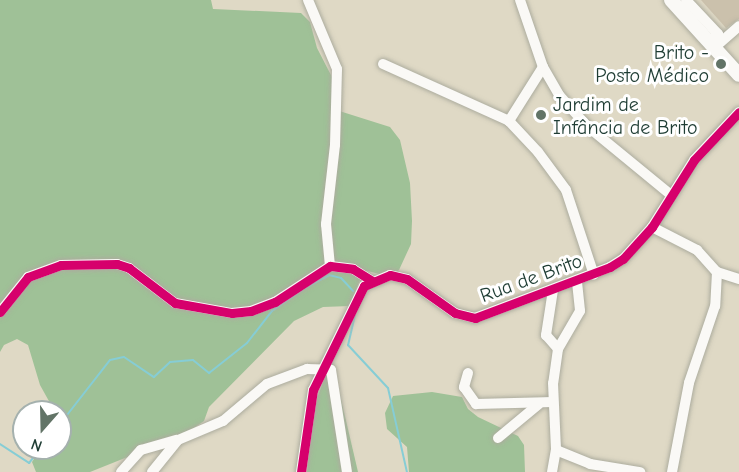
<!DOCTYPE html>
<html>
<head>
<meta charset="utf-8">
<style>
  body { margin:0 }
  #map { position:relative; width:739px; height:472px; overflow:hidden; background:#dfd9c5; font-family:"Comic Neue",sans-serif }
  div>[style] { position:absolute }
  .forest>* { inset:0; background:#9fc197 }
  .stream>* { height:2px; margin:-1px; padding:0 1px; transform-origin:1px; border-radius:1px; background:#86cdd5 }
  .building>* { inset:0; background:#cbc1ac }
  .roads { filter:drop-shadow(0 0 2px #acac9e) drop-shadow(0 0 2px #acac9e) }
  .minor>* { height:10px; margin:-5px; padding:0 5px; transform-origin:5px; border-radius:5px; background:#faf9f6 }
  .major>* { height:14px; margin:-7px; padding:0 7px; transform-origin:7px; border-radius:7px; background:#faf9f6 }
  .cycleway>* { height:9px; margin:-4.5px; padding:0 4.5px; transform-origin:4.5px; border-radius:4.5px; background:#d6006c }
  .dots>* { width:16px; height:16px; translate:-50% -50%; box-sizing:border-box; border:3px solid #fff; border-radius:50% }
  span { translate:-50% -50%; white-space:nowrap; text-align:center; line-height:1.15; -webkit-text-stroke:6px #fff; paint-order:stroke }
  .poi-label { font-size:20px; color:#1f3d34 }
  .right { translate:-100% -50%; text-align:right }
  .left { translate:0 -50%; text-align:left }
  .street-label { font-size:20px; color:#1f3d34 }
  .north { position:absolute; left:12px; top:400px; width:60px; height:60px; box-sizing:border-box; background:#fff; border:2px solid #a5b1ae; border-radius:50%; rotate:200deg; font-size:16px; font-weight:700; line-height:24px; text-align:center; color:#1f3d34 }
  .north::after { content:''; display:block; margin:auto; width:21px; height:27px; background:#627467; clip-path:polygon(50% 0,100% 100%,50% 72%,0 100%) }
</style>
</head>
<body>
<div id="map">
  <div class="forest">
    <div style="clip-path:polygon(0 0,211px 0,213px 9px,301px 13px,310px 22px,317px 48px,332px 77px,333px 109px,390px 127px,400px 140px,410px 183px,412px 221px,411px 244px,399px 270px,392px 277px,367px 271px,361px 277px,350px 306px,323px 307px,294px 321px,209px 407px,204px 421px,185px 434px,90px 472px,36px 472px,32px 462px,41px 448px,60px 448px,60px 412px,55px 412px,40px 385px,28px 345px,17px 339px,4px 345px,0 352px)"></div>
    <div style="clip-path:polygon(331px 374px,340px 395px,358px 472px,307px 472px,314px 406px,325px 377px)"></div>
    <div style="clip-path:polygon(432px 392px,462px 397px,468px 409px,478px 417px,518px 436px,524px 445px,525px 472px,409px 472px,407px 447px,387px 429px,385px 413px,393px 396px)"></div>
  </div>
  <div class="stream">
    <div style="left:355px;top:315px;width:31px;rotate:103deg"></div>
    <div style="left:348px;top:345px;width:59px;rotate:47.1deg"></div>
    <div style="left:388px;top:388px;width:86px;rotate:77.3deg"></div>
    <div style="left:60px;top:424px;width:81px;rotate:-52deg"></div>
    <div style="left:110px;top:360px;width:14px;rotate:-12deg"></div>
    <div style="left:124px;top:357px;width:36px;rotate:34deg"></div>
    <div style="left:154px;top:377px;width:22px;rotate:-43deg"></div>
    <div style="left:170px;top:362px;width:23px;rotate:-5deg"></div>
    <div style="left:193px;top:360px;width:21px;rotate:39deg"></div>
    <div style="left:209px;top:373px;width:48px;rotate:-38.3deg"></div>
    <div style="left:247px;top:343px;width:41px;rotate:-52deg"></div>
    <div style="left:272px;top:311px;width:40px;rotate:-34.9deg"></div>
    <div style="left:305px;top:288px;width:27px;rotate:-28deg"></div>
    <div style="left:329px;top:275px;width:12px;rotate:14deg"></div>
    <div style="left:341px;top:278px;width:18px;rotate:47deg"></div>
    <div style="left:0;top:444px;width:35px;rotate:33deg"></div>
    <div style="left:29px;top:463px;width:19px;rotate:-51deg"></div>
  </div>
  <div class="building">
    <div style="clip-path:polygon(701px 0,739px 0,739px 19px,726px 28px)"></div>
  </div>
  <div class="roads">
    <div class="minor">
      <div style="left:308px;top:0;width:75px;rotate:67.2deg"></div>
      <div style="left:337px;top:69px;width:76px;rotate:91.5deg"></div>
      <div style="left:335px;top:145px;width:80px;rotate:96.5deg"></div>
      <div style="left:326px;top:224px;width:42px;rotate:84.6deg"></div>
      <div style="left:520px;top:0;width:71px;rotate:71.1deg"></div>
      <div style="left:543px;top:67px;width:34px;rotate:60deg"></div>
      <div style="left:560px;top:96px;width:40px;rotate:48deg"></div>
      <div style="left:587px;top:126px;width:109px;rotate:39.4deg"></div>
      <div style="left:686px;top:0;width:47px;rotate:46.7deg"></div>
      <div style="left:718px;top:34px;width:12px;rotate:138deg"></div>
      <div style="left:714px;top:48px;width:33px;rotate:-41deg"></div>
      <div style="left:383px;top:64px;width:138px;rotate:24.3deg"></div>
      <div style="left:543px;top:67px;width:64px;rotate:122.2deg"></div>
      <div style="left:509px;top:121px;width:42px;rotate:46.9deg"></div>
      <div style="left:538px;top:152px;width:47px;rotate:53.6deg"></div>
      <div style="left:566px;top:190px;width:89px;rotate:71.8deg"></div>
      <div style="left:652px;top:227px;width:51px;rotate:27.1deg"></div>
      <div style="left:697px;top:250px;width:30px;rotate:48deg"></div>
      <div style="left:717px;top:272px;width:34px;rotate:93deg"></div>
      <div style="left:715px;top:306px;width:81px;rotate:108.7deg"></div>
      <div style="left:689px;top:383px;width:91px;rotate:100.8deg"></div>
      <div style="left:717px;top:272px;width:23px;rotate:18deg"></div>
      <div style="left:577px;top:282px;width:29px;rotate:84deg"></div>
      <div style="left:580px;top:311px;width:44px;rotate:120.1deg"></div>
      <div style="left:558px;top:349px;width:34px;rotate:98deg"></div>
      <div style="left:553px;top:383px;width:67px;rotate:87.4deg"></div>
      <div style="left:556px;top:450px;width:37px;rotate:22deg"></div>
      <div style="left:590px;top:464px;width:51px;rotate:9.1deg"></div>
      <div style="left:553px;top:290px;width:46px;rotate:98.8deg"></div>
      <div style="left:546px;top:335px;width:18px;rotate:49deg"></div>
      <div style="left:0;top:312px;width:45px;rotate:-51.3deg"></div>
      <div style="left:28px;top:277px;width:35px;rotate:-20deg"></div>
      <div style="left:61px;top:265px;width:56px;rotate:-1deg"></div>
      <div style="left:117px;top:264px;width:13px;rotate:18deg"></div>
      <div style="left:129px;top:268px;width:58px;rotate:37.3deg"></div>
      <div style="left:175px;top:303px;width:58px;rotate:10deg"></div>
      <div style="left:232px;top:313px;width:19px;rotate:-6deg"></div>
      <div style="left:251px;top:311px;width:26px;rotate:-21deg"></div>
      <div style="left:275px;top:302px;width:66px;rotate:-33.2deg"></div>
      <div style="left:330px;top:266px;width:23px;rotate:7deg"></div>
      <div style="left:353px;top:269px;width:22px;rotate:32deg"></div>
      <div style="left:468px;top:373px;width:15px;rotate:106deg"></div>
      <div style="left:464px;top:387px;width:21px;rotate:55deg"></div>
      <div style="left:476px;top:404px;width:77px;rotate:-1.5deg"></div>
      <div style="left:498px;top:438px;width:53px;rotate:-39.7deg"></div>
      <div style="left:121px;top:472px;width:30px;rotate:-48deg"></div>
      <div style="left:141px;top:450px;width:37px;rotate:-16deg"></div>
      <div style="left:152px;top:472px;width:41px;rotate:-50.9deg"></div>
      <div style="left:178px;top:440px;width:49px;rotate:-22.9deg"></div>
      <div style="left:223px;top:421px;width:57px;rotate:-40.1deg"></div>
      <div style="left:267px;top:384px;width:43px;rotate:-20.6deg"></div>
      <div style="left:307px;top:369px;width:24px;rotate:2deg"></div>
      <div style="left:331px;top:370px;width:103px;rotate:81.1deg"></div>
      <div style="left:301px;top:472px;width:83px;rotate:-81.7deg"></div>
      <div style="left:313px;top:390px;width:116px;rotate:-63.9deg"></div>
      <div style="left:364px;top:286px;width:28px;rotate:-23deg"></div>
      <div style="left:390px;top:275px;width:17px;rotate:13deg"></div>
      <div style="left:407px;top:279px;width:59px;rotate:35.3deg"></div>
      <div style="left:455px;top:313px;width:21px;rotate:14deg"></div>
      <div style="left:475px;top:318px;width:144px;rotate:-20.7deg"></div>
      <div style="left:610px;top:267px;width:15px;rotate:-32deg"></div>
      <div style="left:623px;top:259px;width:43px;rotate:-47.8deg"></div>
      <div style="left:652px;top:227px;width:79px;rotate:-57.9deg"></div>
      <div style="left:694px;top:160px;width:66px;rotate:-46.8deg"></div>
      <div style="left:552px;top:472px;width:22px;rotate:-80deg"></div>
    </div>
    <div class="major">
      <div style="left:671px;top:0;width:101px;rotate:47.8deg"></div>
    </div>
  </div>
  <div class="cycleway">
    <div style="left:0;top:312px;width:45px;rotate:-51.3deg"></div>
    <div style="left:28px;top:277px;width:35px;rotate:-20deg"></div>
    <div style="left:61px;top:265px;width:56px;rotate:-1deg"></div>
    <div style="left:117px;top:264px;width:13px;rotate:18deg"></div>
    <div style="left:129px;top:268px;width:58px;rotate:37.3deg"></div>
    <div style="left:175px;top:303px;width:58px;rotate:10deg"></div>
    <div style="left:232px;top:313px;width:19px;rotate:-6deg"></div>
    <div style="left:251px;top:311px;width:26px;rotate:-21deg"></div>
    <div style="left:275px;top:302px;width:66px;rotate:-33.2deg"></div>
    <div style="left:330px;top:266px;width:23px;rotate:7deg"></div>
    <div style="left:353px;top:269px;width:22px;rotate:32deg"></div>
    <div style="left:301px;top:472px;width:83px;rotate:-81.7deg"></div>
    <div style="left:313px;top:390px;width:116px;rotate:-63.9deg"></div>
    <div style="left:364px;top:286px;width:28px;rotate:-23deg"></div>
    <div style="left:390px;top:275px;width:17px;rotate:13deg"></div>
    <div style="left:407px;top:279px;width:59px;rotate:35.3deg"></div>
    <div style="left:455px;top:313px;width:21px;rotate:14deg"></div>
    <div style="left:475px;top:318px;width:144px;rotate:-20.7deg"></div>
    <div style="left:610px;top:267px;width:15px;rotate:-32deg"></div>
    <div style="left:623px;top:259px;width:43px;rotate:-47.8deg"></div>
    <div style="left:652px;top:227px;width:79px;rotate:-57.9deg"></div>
    <div style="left:694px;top:160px;width:66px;rotate:-46.8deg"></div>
  </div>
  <div class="dots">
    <div style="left:721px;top:64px;background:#627467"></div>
    <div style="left:541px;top:115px;background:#627467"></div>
  </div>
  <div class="poi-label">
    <span class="right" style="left:709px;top:64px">Brito -<br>Posto Médico</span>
    <span class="left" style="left:553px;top:116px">Jardim de<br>Infância de Brito</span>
  </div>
  <div class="street-label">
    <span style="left:531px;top:278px;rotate:-20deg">Rua de Brito</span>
  </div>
  <div class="north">N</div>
</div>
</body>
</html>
